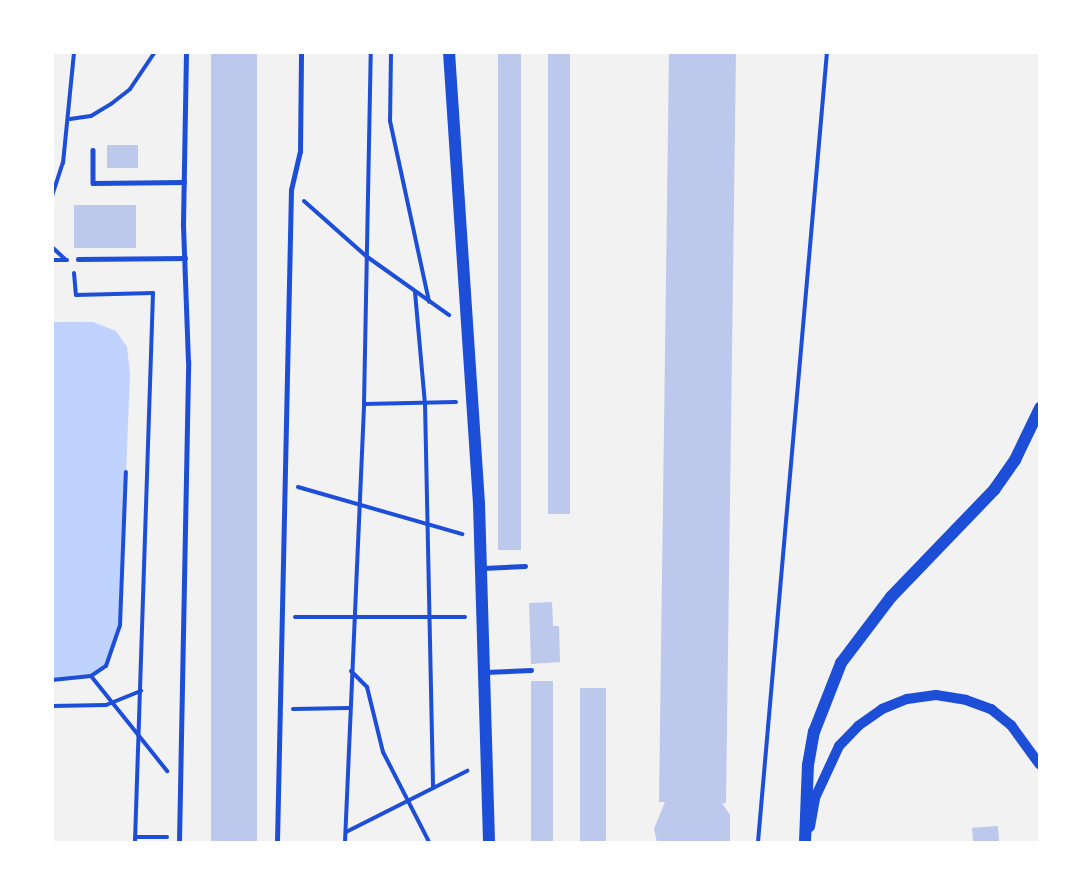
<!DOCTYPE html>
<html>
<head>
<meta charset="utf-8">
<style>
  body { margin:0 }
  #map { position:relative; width:1092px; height:895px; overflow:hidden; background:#f2f2f2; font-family:Commissioner,sans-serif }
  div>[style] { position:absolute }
  .water>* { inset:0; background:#bfd3fe }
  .building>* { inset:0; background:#bdc9ec; transform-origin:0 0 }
  .path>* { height:4px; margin:-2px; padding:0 2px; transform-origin:2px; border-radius:2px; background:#1d4ed8 }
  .service>* { height:4.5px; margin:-2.25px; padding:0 2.25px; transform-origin:2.25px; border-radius:2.25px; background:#1d4ed8 }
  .tertiary>* { height:10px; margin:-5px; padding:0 5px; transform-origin:5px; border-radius:5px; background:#1d4ed8 }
  .secondary>* { height:12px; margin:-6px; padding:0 6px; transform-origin:6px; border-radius:6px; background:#1d4ed8 }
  span { translate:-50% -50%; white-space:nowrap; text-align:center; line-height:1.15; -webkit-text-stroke:6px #fff; paint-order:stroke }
  .frame { position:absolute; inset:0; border:54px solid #fff; pointer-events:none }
</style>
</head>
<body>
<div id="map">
  <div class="water">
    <div style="clip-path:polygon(52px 322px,93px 322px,116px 331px,127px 347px,130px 374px,120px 625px,106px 666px,91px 676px,52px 680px)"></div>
  </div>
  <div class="building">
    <div style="left:211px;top:52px;width:46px;height:790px"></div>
    <div style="left:498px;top:52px;width:23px;height:498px"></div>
    <div style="left:548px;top:52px;width:22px;height:462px"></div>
    <div style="clip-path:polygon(669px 52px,736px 52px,726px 803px,722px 803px,730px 815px,730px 842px,657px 842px,654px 829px,665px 802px,659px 802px)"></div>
    <div style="left:107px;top:145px;width:31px;height:23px"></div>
    <div style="left:136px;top:205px;width:43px;height:62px;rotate:90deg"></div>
    <div style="clip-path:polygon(552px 602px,553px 626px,559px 626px,560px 662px,531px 664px,529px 603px)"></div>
    <div style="left:531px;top:681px;width:22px;height:161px"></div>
    <div style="left:580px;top:688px;width:26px;height:154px"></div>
    <div style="left:998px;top:826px;width:16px;height:26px;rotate:86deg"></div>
  </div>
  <div class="path">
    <div style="left:391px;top:52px;width:69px;rotate:90.8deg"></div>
    <div style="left:390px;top:121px;width:185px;rotate:77.8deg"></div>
    <div style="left:70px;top:119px;width:21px;rotate:-8deg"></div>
    <div style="left:91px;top:116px;width:23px;rotate:-31deg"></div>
    <div style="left:111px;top:104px;width:24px;rotate:-38deg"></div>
    <div style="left:130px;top:89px;width:45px;rotate:-56deg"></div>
    <div style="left:52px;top:196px;width:35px;rotate:-72deg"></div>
    <div style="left:63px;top:163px;width:112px;rotate:-84.3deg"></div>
    <div style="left:304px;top:201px;width:83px;rotate:41.6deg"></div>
    <div style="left:366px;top:256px;width:102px;rotate:35.4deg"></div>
    <div style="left:52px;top:247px;width:18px;rotate:43deg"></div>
    <div style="left:52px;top:260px;width:15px"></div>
    <div style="left:74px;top:273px;width:22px;rotate:85deg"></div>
    <div style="left:76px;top:295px;width:77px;rotate:-1.5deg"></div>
    <div style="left:153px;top:293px;width:549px;rotate:91.88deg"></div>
    <div style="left:415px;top:292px;width:111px;rotate:84.9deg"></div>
    <div style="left:425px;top:403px;width:385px;rotate:88.8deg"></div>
    <div style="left:364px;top:404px;width:92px;rotate:-1.2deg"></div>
    <div style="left:298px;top:487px;width:171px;rotate:16deg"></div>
    <div style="left:295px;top:617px;width:170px"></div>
    <div style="left:351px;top:671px;width:23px;rotate:45deg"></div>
    <div style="left:367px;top:687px;width:67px;rotate:76.2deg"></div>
    <div style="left:383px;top:752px;width:101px;rotate:62.9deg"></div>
    <div style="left:91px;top:676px;width:122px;rotate:51.3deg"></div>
    <div style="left:52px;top:680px;width:39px;rotate:-6deg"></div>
    <div style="left:91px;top:676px;width:18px;rotate:-34deg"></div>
    <div style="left:106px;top:666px;width:43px;rotate:-71.1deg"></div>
    <div style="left:120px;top:625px;width:153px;rotate:-87.8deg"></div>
    <div style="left:52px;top:706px;width:54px;rotate:-1.1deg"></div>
    <div style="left:106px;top:705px;width:38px;rotate:-22deg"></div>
    <div style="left:293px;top:709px;width:56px;rotate:-1deg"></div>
    <div style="left:346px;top:832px;width:136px;rotate:-26.8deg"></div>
    <div style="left:135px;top:837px;width:32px"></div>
    <div style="left:345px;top:842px;width:438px;rotate:-87.5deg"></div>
    <div style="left:364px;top:404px;width:352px;rotate:-88.9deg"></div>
    <div style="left:758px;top:842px;width:793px;rotate:-85.01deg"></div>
  </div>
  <div class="service">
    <div style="left:93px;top:150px;width:33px;rotate:90deg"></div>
    <div style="left:93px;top:183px;width:91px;rotate:-0.6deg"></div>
    <div style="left:78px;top:259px;width:107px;rotate:-0.5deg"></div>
    <div style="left:483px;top:568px;width:42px;rotate:-2.7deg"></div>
    <div style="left:485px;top:672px;width:46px;rotate:-2.5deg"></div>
    <div style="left:179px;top:842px;width:480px;rotate:-88.9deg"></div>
    <div style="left:188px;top:362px;width:138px;rotate:-92.1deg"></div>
    <div style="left:183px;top:224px;width:172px;rotate:-89deg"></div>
    <div style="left:277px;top:842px;width:652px;rotate:-88.77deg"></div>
    <div style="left:291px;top:190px;width:39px;rotate:-77deg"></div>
    <div style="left:300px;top:152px;width:100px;rotate:-89.4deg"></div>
  </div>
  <div class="tertiary">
    <div style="left:810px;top:827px;width:29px;rotate:-80deg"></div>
    <div style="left:815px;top:798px;width:57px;rotate:-65.2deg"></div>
    <div style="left:839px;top:746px;width:28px;rotate:-46deg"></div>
    <div style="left:858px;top:726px;width:29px;rotate:-35deg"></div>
    <div style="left:882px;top:709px;width:27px;rotate:-22deg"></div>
    <div style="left:907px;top:699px;width:29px;rotate:-8deg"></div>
    <div style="left:936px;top:695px;width:30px;rotate:9deg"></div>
    <div style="left:966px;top:700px;width:27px;rotate:20deg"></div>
    <div style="left:991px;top:709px;width:26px;rotate:39deg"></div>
    <div style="left:1011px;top:725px;width:49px;rotate:54.1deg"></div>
  </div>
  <div class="secondary">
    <div style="left:449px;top:52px;width:453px;rotate:86.2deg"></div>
    <div style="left:479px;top:504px;width:338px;rotate:88.3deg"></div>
    <div style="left:805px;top:842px;width:77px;rotate:-87.8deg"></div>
    <div style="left:808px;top:765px;width:34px;rotate:-80deg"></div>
    <div style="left:814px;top:732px;width:74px;rotate:-68.6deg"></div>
    <div style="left:841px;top:663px;width:83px;rotate:-52.9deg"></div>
    <div style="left:891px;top:597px;width:149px;rotate:-46.1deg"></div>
    <div style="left:994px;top:490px;width:37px;rotate:-55deg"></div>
    <div style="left:1015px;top:460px;width:58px;rotate:-64.3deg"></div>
  </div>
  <div class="frame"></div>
</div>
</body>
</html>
